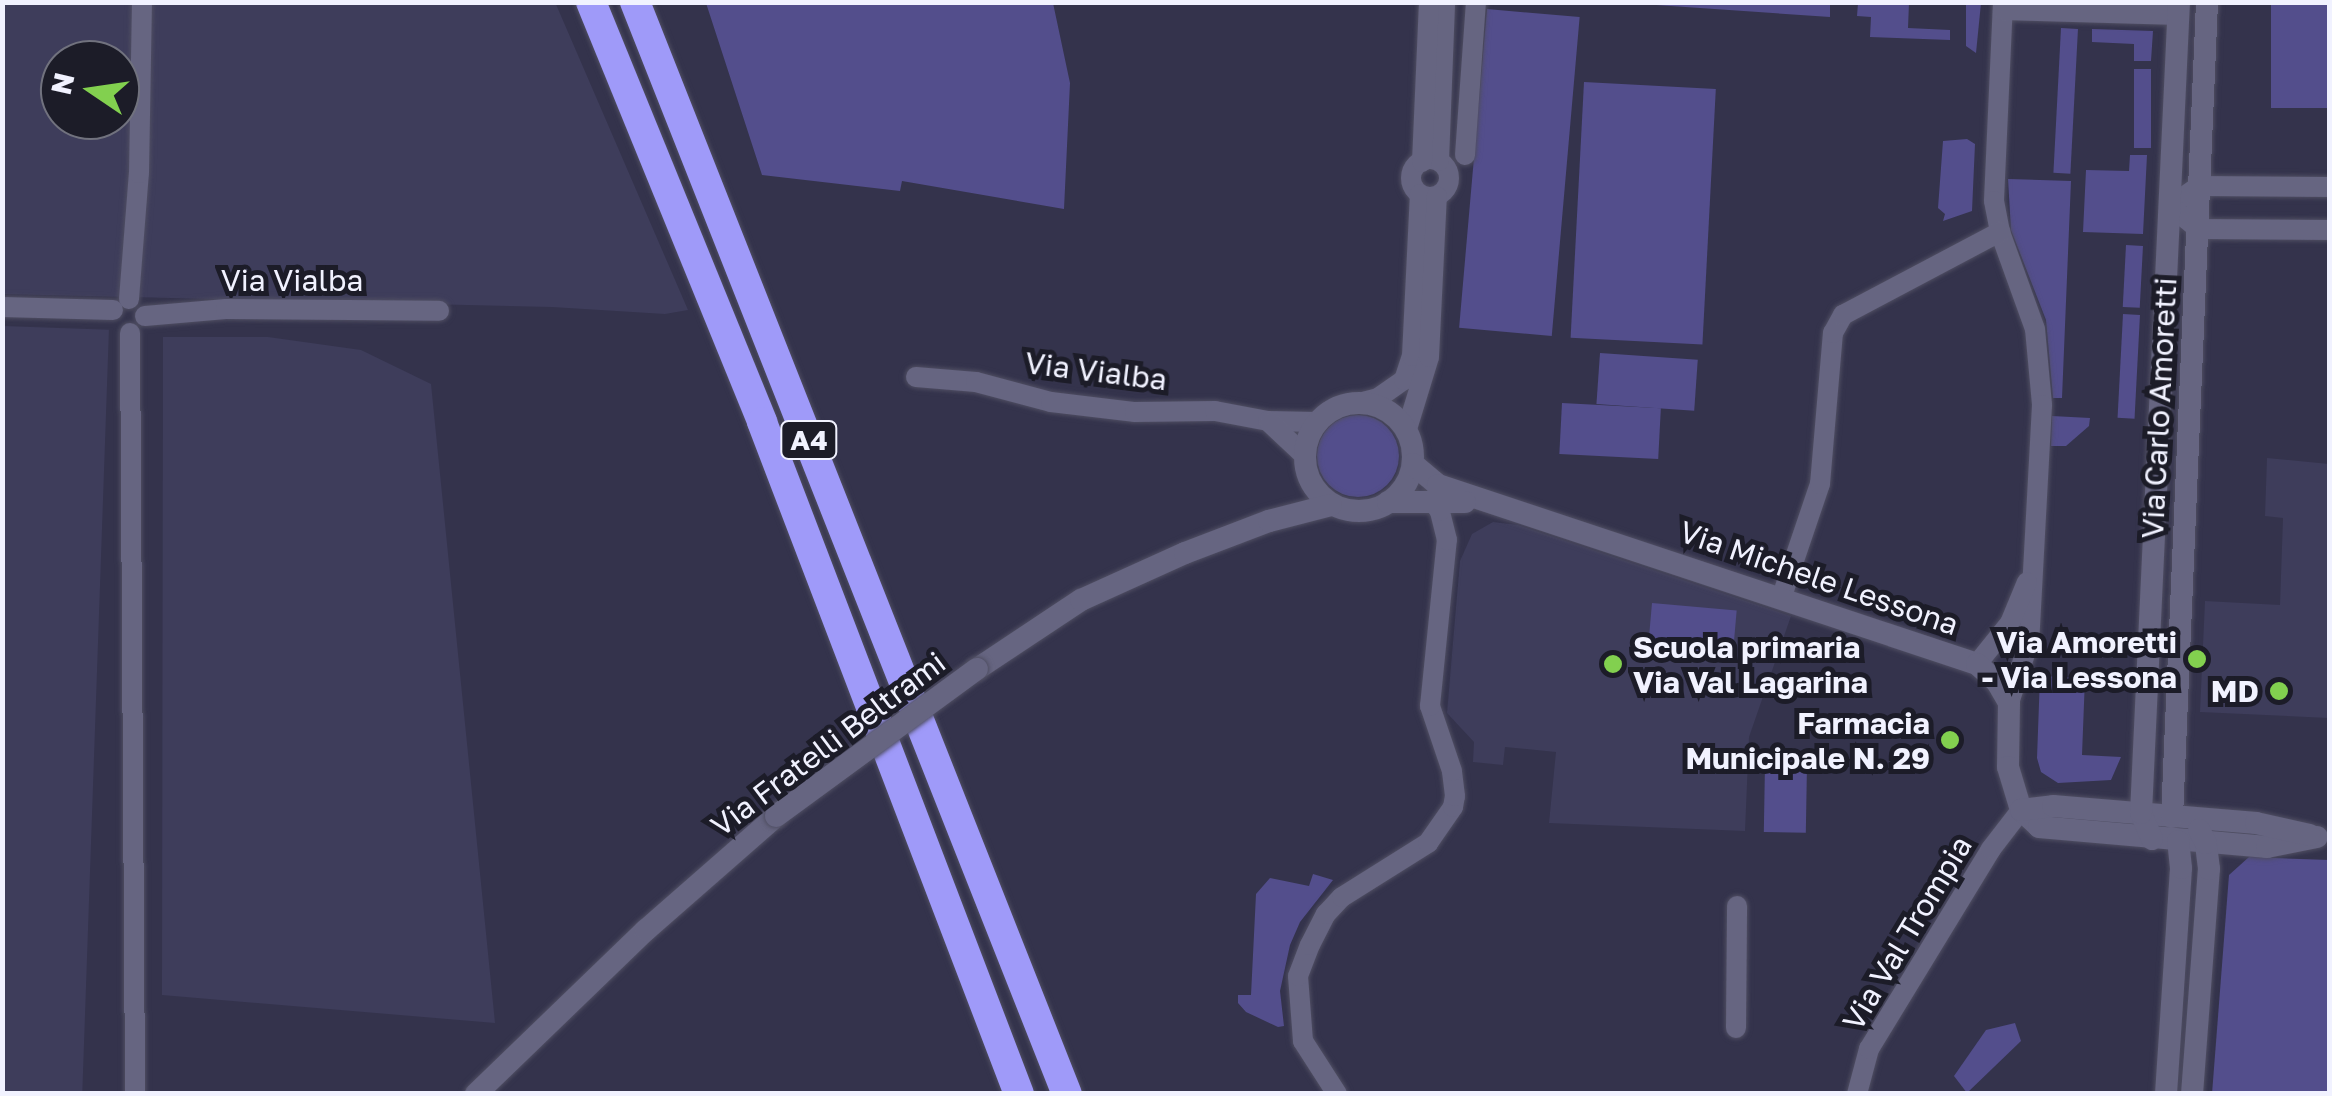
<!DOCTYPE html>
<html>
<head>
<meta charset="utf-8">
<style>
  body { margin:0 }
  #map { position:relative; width:2332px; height:1096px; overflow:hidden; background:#34334c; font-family:"Golos Text",sans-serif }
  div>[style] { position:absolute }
  .built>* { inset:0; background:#3e3d5b; transform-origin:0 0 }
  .green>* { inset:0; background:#534e8c; transform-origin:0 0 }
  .round { border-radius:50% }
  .roads { filter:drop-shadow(0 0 2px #4f4e62) drop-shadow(0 0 2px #4f4e62) }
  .minor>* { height:20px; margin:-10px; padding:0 10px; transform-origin:10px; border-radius:10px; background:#666581 }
  .minor>.ring { margin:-10px; padding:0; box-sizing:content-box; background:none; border:20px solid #666581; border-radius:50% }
  .tertiary>* { height:22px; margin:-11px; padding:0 11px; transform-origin:11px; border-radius:11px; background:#666581 }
  .tertiary>.ring { margin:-11px; padding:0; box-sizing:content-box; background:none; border:22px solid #666581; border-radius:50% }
  .motorway>* { height:30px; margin:-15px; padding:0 15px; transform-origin:15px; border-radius:15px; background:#9f9af9 }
  .bridges { filter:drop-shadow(0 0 2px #4f4e62) drop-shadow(0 0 2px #4f4e62) }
  .tertiary-bridge>* { height:22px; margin:-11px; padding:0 11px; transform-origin:11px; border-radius:11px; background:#666581 }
  .dots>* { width:28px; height:28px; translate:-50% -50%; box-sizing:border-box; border:5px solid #1c1c28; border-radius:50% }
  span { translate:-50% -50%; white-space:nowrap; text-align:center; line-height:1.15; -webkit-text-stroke:10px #1c1c28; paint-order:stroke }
  .shield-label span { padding:2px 8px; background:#1c1c28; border:2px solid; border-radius:8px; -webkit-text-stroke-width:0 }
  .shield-label { font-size:28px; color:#f1f2ff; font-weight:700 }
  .street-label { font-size:30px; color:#f1f2ff }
  .poi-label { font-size:30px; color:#f1f2ff; font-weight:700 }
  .right { translate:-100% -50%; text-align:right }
  .left { translate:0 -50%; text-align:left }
  .frame { position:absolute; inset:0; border:5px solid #f1f2ff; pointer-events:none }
  .north { position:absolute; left:40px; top:40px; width:100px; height:100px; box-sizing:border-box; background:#1c1c28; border:2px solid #71727e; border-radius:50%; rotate:283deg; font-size:28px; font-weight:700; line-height:40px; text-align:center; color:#f1f2ff }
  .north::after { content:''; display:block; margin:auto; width:35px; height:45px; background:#82d04f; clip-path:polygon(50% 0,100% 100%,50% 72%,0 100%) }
</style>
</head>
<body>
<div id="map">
  <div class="built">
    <div style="clip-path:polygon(evenodd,555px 2px,688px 310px,665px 314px,552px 307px,3px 294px,3px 3px,555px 2px,60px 60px,120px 60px,120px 120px,60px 120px,60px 60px)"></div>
    <div style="left:3px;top:326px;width:106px;height:767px;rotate:2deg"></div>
    <div style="clip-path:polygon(163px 337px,268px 337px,361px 350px,431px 384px,495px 1023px,162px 995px)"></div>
    <div style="clip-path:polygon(2267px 458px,2329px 464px,2329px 718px,2200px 712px,2205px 601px,2280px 605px,2283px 518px,2265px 516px)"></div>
    <div style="clip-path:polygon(1493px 522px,1518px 525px,1791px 616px,1749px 737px,1745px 831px,1549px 823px,1556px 752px,1505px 747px,1503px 765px,1473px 762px,1474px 742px,1447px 713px,1460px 561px,1472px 534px)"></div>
  </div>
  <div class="green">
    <div style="clip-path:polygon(706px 3px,1053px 3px,1070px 83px,1064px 209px,902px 181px,900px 191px,762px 175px)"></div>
    <div style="clip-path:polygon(1626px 3px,1830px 3px,1830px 17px,1627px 3px)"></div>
    <div style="clip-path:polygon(1858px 3px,1909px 3px,1908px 28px,1950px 30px,1950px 40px,1870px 37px,1871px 17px,1857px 16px)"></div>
    <div style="clip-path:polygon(1966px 3px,1981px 3px,1976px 53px,1966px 46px)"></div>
    <div style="left:2271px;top:3px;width:58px;height:105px"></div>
    <div style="left:1487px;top:9px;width:93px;height:320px;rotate:5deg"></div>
    <div style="left:2061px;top:28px;width:17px;height:145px;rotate:3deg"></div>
    <div style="clip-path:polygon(2092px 29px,2153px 31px,2151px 61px,2134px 61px,2134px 44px,2092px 42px)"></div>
    <div style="left:2134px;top:69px;width:17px;height:79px"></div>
    <div style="left:1584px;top:82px;width:132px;height:256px;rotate:3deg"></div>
    <div style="clip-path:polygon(1967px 139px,1975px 144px,1972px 211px,1943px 221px,1945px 214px,1938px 208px,1943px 141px)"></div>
    <div style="clip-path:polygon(2130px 155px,2147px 155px,2143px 234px,2083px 232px,2086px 170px,2129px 171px)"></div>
    <div style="clip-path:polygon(2008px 179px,2071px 181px,2062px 398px,2053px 398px,2046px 320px,2011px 230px)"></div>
    <div style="left:2126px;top:245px;width:17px;height:62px;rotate:3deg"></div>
    <div style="left:2123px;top:314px;width:17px;height:104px;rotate:3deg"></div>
    <div style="left:1600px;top:353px;width:98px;height:51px;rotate:4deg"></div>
    <div style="left:1562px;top:403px;width:99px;height:51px;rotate:3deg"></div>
    <div class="round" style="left:1317px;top:415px;width:82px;height:82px"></div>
    <div style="clip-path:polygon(2052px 416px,2090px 418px,2089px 426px,2066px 446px,2051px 446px)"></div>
    <div style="left:1652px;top:603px;width:85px;height:44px;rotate:5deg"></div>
    <div style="clip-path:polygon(2040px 676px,2085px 678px,2082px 755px,2121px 757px,2111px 780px,2058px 783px,2041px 772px,2037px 758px)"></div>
    <div style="left:1765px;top:764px;width:42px;height:68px;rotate:1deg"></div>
    <div style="clip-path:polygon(2249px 857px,2329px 860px,2329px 1093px,2212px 1094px,2229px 875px)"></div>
    <div style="clip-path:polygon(1313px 874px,1333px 880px,1300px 922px,1290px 945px,1280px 991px,1284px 1026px,1278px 1027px,1246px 1012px,1238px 1003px,1238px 995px,1251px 995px,1256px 894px,1270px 878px,1309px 886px)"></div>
    <div style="clip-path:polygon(2015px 1023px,2021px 1041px,1967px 1093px,1954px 1076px,1986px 1030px)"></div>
  </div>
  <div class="roads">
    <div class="minor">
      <div style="left:2003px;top:2px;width:199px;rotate:92.6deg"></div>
      <div style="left:1994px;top:201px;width:32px;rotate:79deg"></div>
      <div style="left:2000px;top:232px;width:103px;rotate:70.2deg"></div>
      <div style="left:2035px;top:329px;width:76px;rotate:84.7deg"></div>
      <div style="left:2042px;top:405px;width:237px;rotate:93.1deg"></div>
      <div style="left:2029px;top:642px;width:64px;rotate:108.2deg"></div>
      <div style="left:2003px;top:10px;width:175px;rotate:1.6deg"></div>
      <div style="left:1465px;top:155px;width:153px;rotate:-85.9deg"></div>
      <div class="ring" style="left:1411px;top:159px;width:18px;height:18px"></div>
      <div style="left:1439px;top:161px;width:159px;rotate:-87.8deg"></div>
      <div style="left:1422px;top:162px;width:160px;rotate:-87.5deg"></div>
      <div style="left:2330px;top:187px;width:131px;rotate:-179.6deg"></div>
      <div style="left:2199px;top:186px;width:35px;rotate:145deg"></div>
      <div style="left:2170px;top:206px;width:36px;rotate:39deg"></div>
      <div style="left:2198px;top:229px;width:132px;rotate:0.4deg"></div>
      <div style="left:129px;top:299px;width:126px;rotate:-85.5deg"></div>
      <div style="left:139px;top:173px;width:171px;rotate:-89deg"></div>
      <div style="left:2px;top:307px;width:111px;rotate:1.5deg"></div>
      <div style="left:145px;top:316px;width:81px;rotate:-4.9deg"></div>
      <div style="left:226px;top:309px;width:213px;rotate:0.5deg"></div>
      <div style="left:130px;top:333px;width:761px;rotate:89.62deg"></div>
      <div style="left:916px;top:377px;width:60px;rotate:4.8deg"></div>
      <div style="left:976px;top:382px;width:78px;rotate:14.9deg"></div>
      <div style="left:1051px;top:402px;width:85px;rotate:6.8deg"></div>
      <div style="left:1135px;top:412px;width:80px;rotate:-0.7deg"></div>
      <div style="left:1215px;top:411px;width:54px;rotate:10.7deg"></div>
      <div style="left:1268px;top:421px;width:49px;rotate:1.2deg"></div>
      <div style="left:1363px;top:402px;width:16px;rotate:-15deg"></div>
      <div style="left:1378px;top:398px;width:32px;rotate:-35deg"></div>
      <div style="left:1404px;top:380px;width:25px;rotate:-72deg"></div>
      <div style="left:1412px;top:356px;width:162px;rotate:-87.2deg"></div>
      <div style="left:1270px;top:423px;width:47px;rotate:43.3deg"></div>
      <div style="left:1407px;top:429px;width:75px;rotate:-73deg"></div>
      <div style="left:1429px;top:357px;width:161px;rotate:-87.2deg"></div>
      <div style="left:1782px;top:596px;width:118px;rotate:-71.3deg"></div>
      <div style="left:1820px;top:484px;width:152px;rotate:-85.1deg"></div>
      <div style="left:1833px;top:333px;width:21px;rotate:-61deg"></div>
      <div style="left:1843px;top:315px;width:178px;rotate:-27.9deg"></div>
      <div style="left:1977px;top:664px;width:53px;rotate:-51.2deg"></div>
      <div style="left:2010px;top:623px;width:44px;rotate:-67.5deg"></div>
      <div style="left:1736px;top:1028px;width:122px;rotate:-89.5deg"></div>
      <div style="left:1337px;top:1094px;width:63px;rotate:-122.7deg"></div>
      <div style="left:1303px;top:1041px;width:65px;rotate:-94.4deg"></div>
      <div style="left:1298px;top:976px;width:33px;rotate:-69deg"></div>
      <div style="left:1310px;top:945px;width:35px;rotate:-63deg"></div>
      <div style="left:1326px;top:914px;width:23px;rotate:-47deg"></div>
      <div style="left:1342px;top:897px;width:102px;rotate:-32.1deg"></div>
      <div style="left:1428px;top:843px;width:44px;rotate:-55.2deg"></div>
      <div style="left:1453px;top:807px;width:11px;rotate:-80deg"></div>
      <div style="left:1455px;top:796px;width:25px;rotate:-97deg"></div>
      <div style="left:1452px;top:771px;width:69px;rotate:-108.7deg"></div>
      <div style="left:1430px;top:706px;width:167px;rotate:-84.2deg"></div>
      <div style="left:1447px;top:540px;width:30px;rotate:-104deg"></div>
      <div style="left:1440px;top:511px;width:14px;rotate:-129deg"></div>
      <div style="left:1857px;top:1094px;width:47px;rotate:-75.1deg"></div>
      <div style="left:1869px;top:1049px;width:234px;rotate:-58.6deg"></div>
      <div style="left:1991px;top:849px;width:49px;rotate:-52.4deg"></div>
    </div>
    <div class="tertiary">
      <div class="ring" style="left:1305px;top:403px;width:86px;height:86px"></div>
      <div style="left:1413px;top:464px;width:33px;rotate:40deg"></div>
      <div style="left:1438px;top:485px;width:568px;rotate:18.37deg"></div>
      <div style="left:1977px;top:664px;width:27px;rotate:42deg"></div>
      <div style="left:1997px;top:682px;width:24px;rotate:60deg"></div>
      <div style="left:2009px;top:703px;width:64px;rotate:90.9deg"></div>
      <div style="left:2008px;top:767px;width:45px;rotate:73.2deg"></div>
      <div style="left:2021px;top:810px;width:25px;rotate:43deg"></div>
      <div style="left:2039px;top:827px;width:229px;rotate:5deg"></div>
      <div style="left:2267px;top:847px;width:51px;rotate:-11.3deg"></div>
      <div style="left:1388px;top:502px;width:77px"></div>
      <div style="left:977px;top:669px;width:125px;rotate:-33.6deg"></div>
      <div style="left:1081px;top:600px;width:114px;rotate:-24.3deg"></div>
      <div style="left:1185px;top:553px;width:90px;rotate:-20.9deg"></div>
      <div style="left:1269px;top:521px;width:64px;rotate:-14.5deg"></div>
      <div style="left:2021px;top:810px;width:32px;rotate:-7deg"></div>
      <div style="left:2053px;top:806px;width:204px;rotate:4.8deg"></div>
      <div style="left:2256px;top:823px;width:55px;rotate:12.5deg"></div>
      <div style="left:2172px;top:817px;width:816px;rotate:-87.54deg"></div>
      <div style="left:2152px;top:839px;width:28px;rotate:-113deg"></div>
      <div style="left:2141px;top:813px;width:812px;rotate:-87.32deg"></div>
      <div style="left:476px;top:1094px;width:236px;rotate:-44deg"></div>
      <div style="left:646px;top:930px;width:173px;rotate:-41.2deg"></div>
      <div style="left:2166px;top:1094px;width:226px;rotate:-86.2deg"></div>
      <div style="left:2181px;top:868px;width:27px;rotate:-96deg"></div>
      <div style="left:2192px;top:1094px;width:226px;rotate:-85.7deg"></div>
      <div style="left:2209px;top:869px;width:26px;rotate:-97deg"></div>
      <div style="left:2206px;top:843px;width:15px;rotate:-118deg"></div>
    </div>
    <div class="motorway">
      <div style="left:591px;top:2px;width:453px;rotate:67.8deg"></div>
      <div style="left:762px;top:422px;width:719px;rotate:69.07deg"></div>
      <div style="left:635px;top:2px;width:1174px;rotate:68.42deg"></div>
    </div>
  </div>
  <div class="bridges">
    <div class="tertiary-bridge">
      <div style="left:776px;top:816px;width:249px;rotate:-36.2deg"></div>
    </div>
  </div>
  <div class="dots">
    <div style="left:2197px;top:659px;background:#82d04f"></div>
    <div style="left:1613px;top:664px;background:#82d04f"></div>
    <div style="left:2279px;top:691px;background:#82d04f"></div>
    <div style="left:1950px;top:740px;background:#82d04f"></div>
  </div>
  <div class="shield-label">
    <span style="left:809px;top:440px">A4</span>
  </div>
  <div class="street-label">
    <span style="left:292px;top:280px">Via Vialba</span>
    <span style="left:1096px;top:371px;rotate:7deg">Via Vialba</span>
    <span style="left:2159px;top:408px;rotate:-87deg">Via Carlo Amoretti</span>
    <span style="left:1819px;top:578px;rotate:19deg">Via Michele Lessona</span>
    <span style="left:828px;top:744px;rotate:-37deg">Via Fratelli Beltrami</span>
    <span style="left:1907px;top:933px;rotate:-59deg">Via Val Trompia</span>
  </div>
  <div class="poi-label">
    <span class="right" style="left:2177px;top:659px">Via Amoretti<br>- Via Lessona</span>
    <span class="left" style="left:1633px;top:664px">Scuola primaria<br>Via Val Lagarina</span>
    <span class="right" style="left:2259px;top:691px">MD</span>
    <span class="right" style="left:1930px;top:740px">Farmacia<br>Municipale N. 29</span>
  </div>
  <div class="frame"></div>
  <div class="north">N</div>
</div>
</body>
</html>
